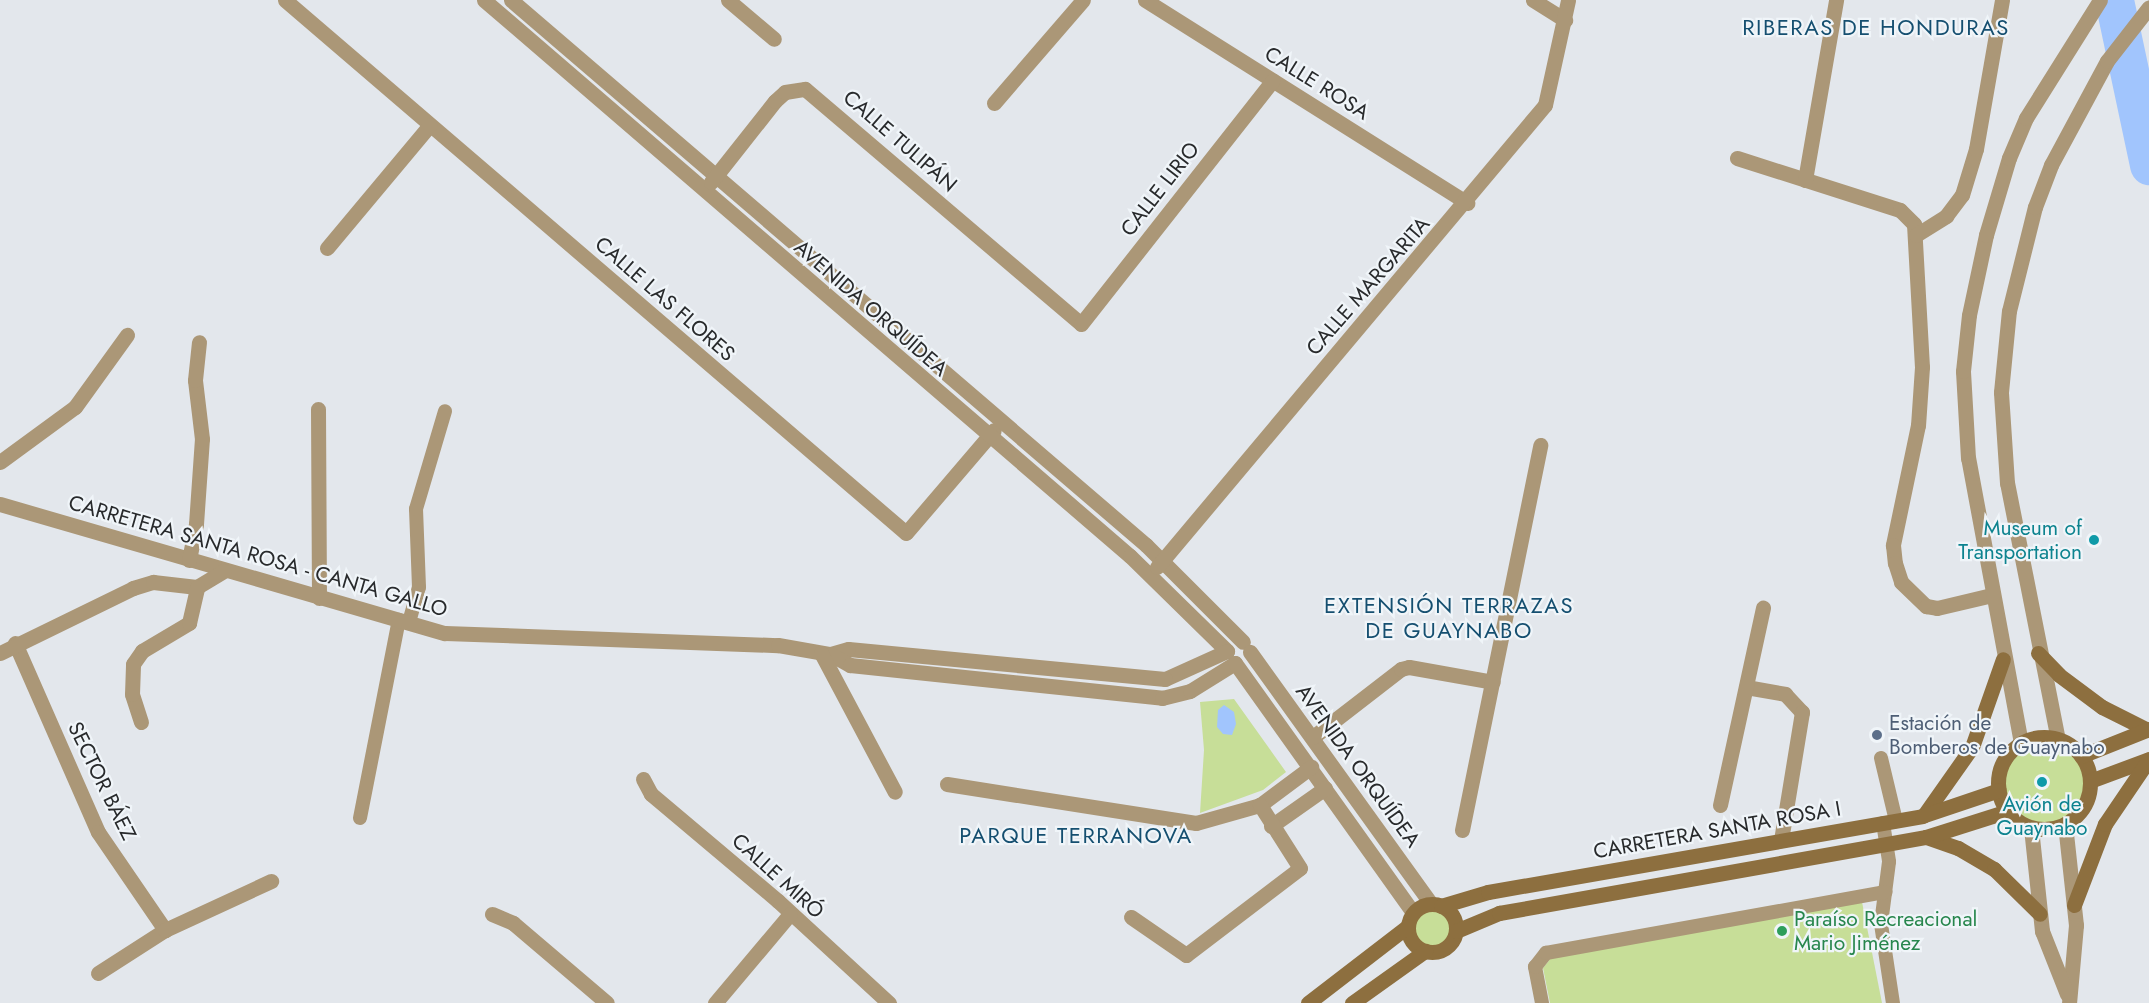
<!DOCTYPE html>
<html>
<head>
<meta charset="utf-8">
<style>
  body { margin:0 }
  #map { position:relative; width:2149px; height:1003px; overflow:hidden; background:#e3e7ec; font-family:Jost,sans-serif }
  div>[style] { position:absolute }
  .green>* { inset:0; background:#c7de98 }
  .round { border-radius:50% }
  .water>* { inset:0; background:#a1c5fd }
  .river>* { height:39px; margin:-19.5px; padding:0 19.5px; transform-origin:19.5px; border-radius:19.5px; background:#a1c5fd }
  .lane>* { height:14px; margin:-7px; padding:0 7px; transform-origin:7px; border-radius:7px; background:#ab9777 }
  .street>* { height:15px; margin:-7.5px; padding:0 7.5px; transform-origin:7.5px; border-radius:7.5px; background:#ab9777 }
  .secondary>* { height:15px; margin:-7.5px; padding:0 7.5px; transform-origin:7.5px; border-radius:7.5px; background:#8d6f3f }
  .secondary>.ring { margin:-7.5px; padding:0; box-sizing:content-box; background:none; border:15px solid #8d6f3f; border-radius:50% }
  .dots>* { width:16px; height:16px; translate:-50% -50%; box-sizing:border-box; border:3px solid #f0f5f9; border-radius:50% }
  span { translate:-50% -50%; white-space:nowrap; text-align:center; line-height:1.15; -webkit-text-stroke:4.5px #f0f5f9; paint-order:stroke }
  .street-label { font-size:21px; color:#282a2c }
  .culture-label { font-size:21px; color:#0d838f }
  .right { translate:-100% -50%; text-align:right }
  .service-label { font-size:21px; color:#4e5e75 }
  .left { translate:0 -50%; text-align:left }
  .leisure-label { font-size:21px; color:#27864d }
  .neighbourhood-label { font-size:22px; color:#154f70; letter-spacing:1.5px }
</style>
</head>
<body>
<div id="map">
  <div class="green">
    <div style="clip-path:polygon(1234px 699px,1286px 772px,1263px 790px,1200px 813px,1204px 750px,1200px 702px)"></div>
    <div class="round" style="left:2003px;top:743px;width:82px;height:82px"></div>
    <div style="clip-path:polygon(1862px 902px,1882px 1003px,1550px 1003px,1543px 968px,1551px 958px)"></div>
    <div class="round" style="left:1413px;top:909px;width:38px;height:38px"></div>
  </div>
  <div class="water">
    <div style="clip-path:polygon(1224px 705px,1234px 712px,1236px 724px,1232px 735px,1223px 734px,1217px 727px,1218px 710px)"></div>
  </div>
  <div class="river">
    <div style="left:2114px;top:0;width:169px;rotate:78deg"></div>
  </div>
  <div class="lane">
    <div style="left:409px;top:622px;width:36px;rotate:-74deg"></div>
    <div style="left:419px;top:587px;width:78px;rotate:-92.2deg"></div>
    <div style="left:416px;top:509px;width:102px;rotate:-73.5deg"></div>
    <div style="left:1881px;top:758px;width:65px;rotate:76.6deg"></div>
    <div style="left:360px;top:818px;width:202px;rotate:-78.9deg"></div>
    <div style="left:1883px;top:823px;width:39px;rotate:81deg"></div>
    <div style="left:1889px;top:862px;width:63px;rotate:97.4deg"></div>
    <div style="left:1881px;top:924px;width:80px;rotate:81.4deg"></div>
    <div style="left:1542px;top:1003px;width:37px;rotate:-101deg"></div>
    <div style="left:1535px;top:967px;width:18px;rotate:-52deg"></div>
    <div style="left:1546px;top:953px;width:345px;rotate:-10.2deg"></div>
  </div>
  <div class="street">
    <div style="left:285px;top:0;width:818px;rotate:40.64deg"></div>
    <div style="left:906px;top:533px;width:135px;rotate:-49.5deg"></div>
    <div style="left:484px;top:0;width:852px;rotate:40.72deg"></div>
    <div style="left:1130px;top:556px;width:136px;rotate:44.4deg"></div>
    <div style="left:1227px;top:651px;width:68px;rotate:155.7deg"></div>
    <div style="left:1165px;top:679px;width:318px;rotate:-174.6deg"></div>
    <div style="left:848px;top:649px;width:19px;rotate:164deg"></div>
    <div style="left:511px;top:0;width:837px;rotate:40.64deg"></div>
    <div style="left:1146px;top:545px;width:137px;rotate:45deg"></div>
    <div style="left:728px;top:0;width:60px;rotate:40.3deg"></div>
    <div style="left:1145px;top:0;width:381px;rotate:32.2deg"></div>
    <div style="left:1533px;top:0;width:38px;rotate:32deg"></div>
    <div style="left:994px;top:103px;width:136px;rotate:-49.2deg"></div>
    <div style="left:1737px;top:158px;width:171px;rotate:17.7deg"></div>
    <div style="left:1900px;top:210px;width:20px;rotate:45deg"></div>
    <div style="left:1914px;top:224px;width:143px;rotate:86.8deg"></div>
    <div style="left:1922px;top:367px;width:58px;rotate:93.9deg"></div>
    <div style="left:1918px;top:425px;width:123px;rotate:101.8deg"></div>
    <div style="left:1893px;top:545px;width:18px;rotate:84deg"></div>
    <div style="left:1895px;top:563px;width:20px;rotate:72deg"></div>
    <div style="left:1901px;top:582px;width:35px;rotate:44deg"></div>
    <div style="left:1926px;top:606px;width:11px;rotate:10deg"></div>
    <div style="left:1937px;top:608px;width:57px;rotate:-13.3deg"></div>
    <div style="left:1805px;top:180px;width:183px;rotate:-80.2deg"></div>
    <div style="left:711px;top:182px;width:103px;rotate:-51.7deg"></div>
    <div style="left:775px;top:101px;width:13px;rotate:-42deg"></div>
    <div style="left:785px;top:92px;width:20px;rotate:-9deg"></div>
    <div style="left:805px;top:89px;width:362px;rotate:40.4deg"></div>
    <div style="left:1081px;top:324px;width:310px;rotate:-51.8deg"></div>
    <div style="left:1916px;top:235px;width:36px;rotate:-32deg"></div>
    <div style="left:1946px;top:216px;width:26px;rotate:-53deg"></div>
    <div style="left:1962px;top:195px;width:48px;rotate:-73.1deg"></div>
    <div style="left:1976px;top:149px;width:151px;rotate:-80.1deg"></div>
    <div style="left:327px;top:248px;width:160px;rotate:-50.1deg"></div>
    <div style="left:318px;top:409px;width:189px;rotate:89.7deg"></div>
    <div style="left:0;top:462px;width:93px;rotate:-36.3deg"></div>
    <div style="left:75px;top:407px;width:89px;rotate:-54.2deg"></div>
    <div style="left:0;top:504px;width:463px;rotate:16.2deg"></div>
    <div style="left:445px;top:633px;width:333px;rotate:2.1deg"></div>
    <div style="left:778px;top:645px;width:53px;rotate:9.8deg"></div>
    <div style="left:830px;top:654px;width:23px;rotate:29deg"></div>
    <div style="left:850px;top:665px;width:314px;rotate:6deg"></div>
    <div style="left:1162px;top:698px;width:29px;rotate:-14deg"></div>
    <div style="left:1190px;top:691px;width:53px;rotate:-31.9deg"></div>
    <div style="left:1235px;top:663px;width:307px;rotate:54.5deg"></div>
    <div style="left:189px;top:560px;width:37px;rotate:-79deg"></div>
    <div style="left:196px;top:524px;width:85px;rotate:-86deg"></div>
    <div style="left:202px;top:439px;width:59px;rotate:-96.8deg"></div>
    <div style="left:195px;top:380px;width:38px;rotate:-84deg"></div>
    <div style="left:1157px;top:567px;width:603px;rotate:-49.98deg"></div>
    <div style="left:1545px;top:105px;width:107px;rotate:-77.6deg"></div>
    <div style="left:15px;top:643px;width:206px;rotate:66.3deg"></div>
    <div style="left:98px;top:832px;width:119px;rotate:55.6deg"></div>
    <div style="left:1250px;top:652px;width:310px;rotate:54.3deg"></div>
    <div style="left:0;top:653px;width:148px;rotate:-26deg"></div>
    <div style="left:133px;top:588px;width:21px;rotate:-17deg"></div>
    <div style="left:153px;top:582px;width:44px;rotate:6.5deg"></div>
    <div style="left:197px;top:587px;width:31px;rotate:-31deg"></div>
    <div style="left:821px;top:653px;width:157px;rotate:62deg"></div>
    <div style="left:1746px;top:687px;width:40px;rotate:10deg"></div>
    <div style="left:1785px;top:694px;width:25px;rotate:47deg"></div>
    <div style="left:1802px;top:712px;width:130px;rotate:99.3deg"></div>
    <div style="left:141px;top:722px;width:29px;rotate:-108deg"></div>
    <div style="left:132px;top:694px;width:30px;rotate:-88deg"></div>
    <div style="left:133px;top:664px;width:16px;rotate:-55deg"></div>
    <div style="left:142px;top:651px;width:55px;rotate:-30.8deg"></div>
    <div style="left:189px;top:623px;width:37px;rotate:-77deg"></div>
    <div style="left:1313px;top:737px;width:111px;rotate:-37.7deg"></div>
    <div style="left:1401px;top:669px;width:8px;rotate:-14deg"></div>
    <div style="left:1409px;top:667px;width:85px;rotate:10.1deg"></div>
    <div style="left:2058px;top:740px;width:262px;rotate:-101.2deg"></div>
    <div style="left:2007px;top:483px;width:91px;rotate:-93.8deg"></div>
    <div style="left:2001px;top:392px;width:81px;rotate:-84.4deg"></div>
    <div style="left:2009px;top:311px;width:107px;rotate:-76deg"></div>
    <div style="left:2035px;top:207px;width:45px;rotate:-69.1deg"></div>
    <div style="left:2051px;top:165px;width:118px;rotate:-61.7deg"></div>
    <div style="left:2107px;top:61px;width:68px;rotate:-52.1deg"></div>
    <div style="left:2021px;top:743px;width:290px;rotate:-100.5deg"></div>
    <div style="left:1968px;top:458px;width:87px;rotate:-93.3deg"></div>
    <div style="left:1963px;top:371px;width:56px;rotate:-83.9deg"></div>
    <div style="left:1969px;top:315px;width:82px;rotate:-78deg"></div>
    <div style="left:1986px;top:235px;width:80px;rotate:-73.4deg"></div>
    <div style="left:2009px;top:158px;width:43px;rotate:-67deg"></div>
    <div style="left:2026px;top:118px;width:139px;rotate:-57.9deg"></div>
    <div style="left:643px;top:779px;width:17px;rotate:62deg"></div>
    <div style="left:651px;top:794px;width:166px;rotate:40.1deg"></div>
    <div style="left:778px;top:901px;width:151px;rotate:42.6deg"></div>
    <div style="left:947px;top:784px;width:252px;rotate:8.9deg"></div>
    <div style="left:1196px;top:823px;width:66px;rotate:-15.7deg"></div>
    <div style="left:1260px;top:805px;width:64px;rotate:-36.7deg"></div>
    <div style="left:1720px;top:805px;width:202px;rotate:-77.7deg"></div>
    <div style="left:2065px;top:824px;width:102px;rotate:83.8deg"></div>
    <div style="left:2076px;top:925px;width:78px;rotate:95.1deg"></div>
    <div style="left:1271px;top:826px;width:66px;rotate:-35.1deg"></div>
    <div style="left:2031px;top:828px;width:104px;rotate:83.9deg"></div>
    <div style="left:2042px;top:931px;width:68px;rotate:68.4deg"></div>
    <div style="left:1462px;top:830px;width:393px;rotate:-78.5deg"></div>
    <div style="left:492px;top:914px;width:23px;rotate:23deg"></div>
    <div style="left:513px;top:923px;width:123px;rotate:40.4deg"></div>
    <div style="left:1131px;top:917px;width:67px;rotate:34.6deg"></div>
    <div style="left:1186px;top:955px;width:143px;rotate:-37.3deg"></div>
    <div style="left:1300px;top:868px;width:75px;rotate:-122.4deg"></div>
    <div style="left:98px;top:973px;width:80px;rotate:-32.7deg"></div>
    <div style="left:165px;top:930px;width:117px;rotate:-24.8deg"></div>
    <div style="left:715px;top:1003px;width:116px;rotate:-49.9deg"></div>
  </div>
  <div class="secondary">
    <div style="left:2038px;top:653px;width:30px;rotate:46deg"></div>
    <div style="left:2059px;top:675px;width:54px;rotate:36.7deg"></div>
    <div style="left:2102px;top:707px;width:51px;rotate:26.6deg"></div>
    <div class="ring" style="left:1998px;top:737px;width:77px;height:77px"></div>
    <div style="left:2081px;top:756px;width:73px;rotate:-21.7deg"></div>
    <div style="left:2090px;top:781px;width:63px;rotate:-20.4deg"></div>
    <div style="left:1924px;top:815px;width:83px;rotate:-54.8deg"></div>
    <div style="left:1972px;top:747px;width:93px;rotate:-70.6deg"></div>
    <div style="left:1926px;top:837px;width:34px;rotate:19deg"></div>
    <div style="left:1958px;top:848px;width:42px;rotate:30.3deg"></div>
    <div style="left:1994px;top:869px;width:64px;rotate:44.4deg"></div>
    <div class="ring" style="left:1408px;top:904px;width:33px;height:33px"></div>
    <div style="left:2074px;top:905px;width:87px;rotate:-69.1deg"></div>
    <div style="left:2105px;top:824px;width:78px;rotate:-55.9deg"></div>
    <div style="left:1441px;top:906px;width:49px;rotate:-16.6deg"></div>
    <div style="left:1488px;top:892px;width:441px;rotate:-9.9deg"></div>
    <div style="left:1922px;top:816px;width:81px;rotate:-18.7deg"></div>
    <div style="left:1456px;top:931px;width:47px;rotate:-22.7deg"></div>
    <div style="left:1499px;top:913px;width:434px;rotate:-10.1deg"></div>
    <div style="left:1926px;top:837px;width:86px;rotate:-17.6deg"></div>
    <div style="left:1308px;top:1003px;width:126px;rotate:-37.6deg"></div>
    <div style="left:1352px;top:1003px;width:90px;rotate:-35.5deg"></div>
  </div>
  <div class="dots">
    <div style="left:2094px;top:540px;background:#0f9aa8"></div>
    <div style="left:1877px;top:735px;background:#5c6f8a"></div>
    <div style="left:2042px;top:782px;background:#0f9aa8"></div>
    <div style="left:1782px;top:931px;background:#2e9e5b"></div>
  </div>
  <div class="street-label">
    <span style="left:1317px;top:83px;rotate:32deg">CALLE ROSA</span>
    <span style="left:900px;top:141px;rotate:41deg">CALLE TULIPÁN</span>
    <span style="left:1160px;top:189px;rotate:-52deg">CALLE LIRIO</span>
    <span style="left:1368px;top:286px;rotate:-49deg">CALLE MARGARITA</span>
    <span style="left:665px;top:299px;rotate:41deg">CALLE LAS FLORES</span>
    <span style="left:871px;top:308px;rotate:41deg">AVENIDA ORQUÍDEA</span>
    <span style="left:258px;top:556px;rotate:16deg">CARRETERA SANTA ROSA - CANTA GALLO</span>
    <span style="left:1358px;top:766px;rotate:54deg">AVENIDA ORQUÍDEA</span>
    <span style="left:102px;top:781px;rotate:64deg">SECTOR BÁEZ</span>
    <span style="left:1717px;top:830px;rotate:-10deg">CARRETERA SANTA ROSA I</span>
    <span style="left:778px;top:876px;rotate:42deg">CALLE MIRÓ</span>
  </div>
  <div class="culture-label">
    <span class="right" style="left:2082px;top:540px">Museum of<br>Transportation</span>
    <span style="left:2042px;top:816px">Avión de<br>Guaynabo</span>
  </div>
  <div class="service-label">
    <span class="left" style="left:1889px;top:735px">Estación de<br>Bomberos de Guaynabo</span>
  </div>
  <div class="leisure-label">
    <span class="left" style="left:1794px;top:931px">Paraíso Recreacional<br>Mario Jiménez</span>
  </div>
  <div class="neighbourhood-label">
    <span style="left:1876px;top:28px">RIBERAS DE HONDURAS</span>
    <span style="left:1449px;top:618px">EXTENSIÓN TERRAZAS<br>DE GUAYNABO</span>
    <span style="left:1076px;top:836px">PARQUE TERRANOVA</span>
  </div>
</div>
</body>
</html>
